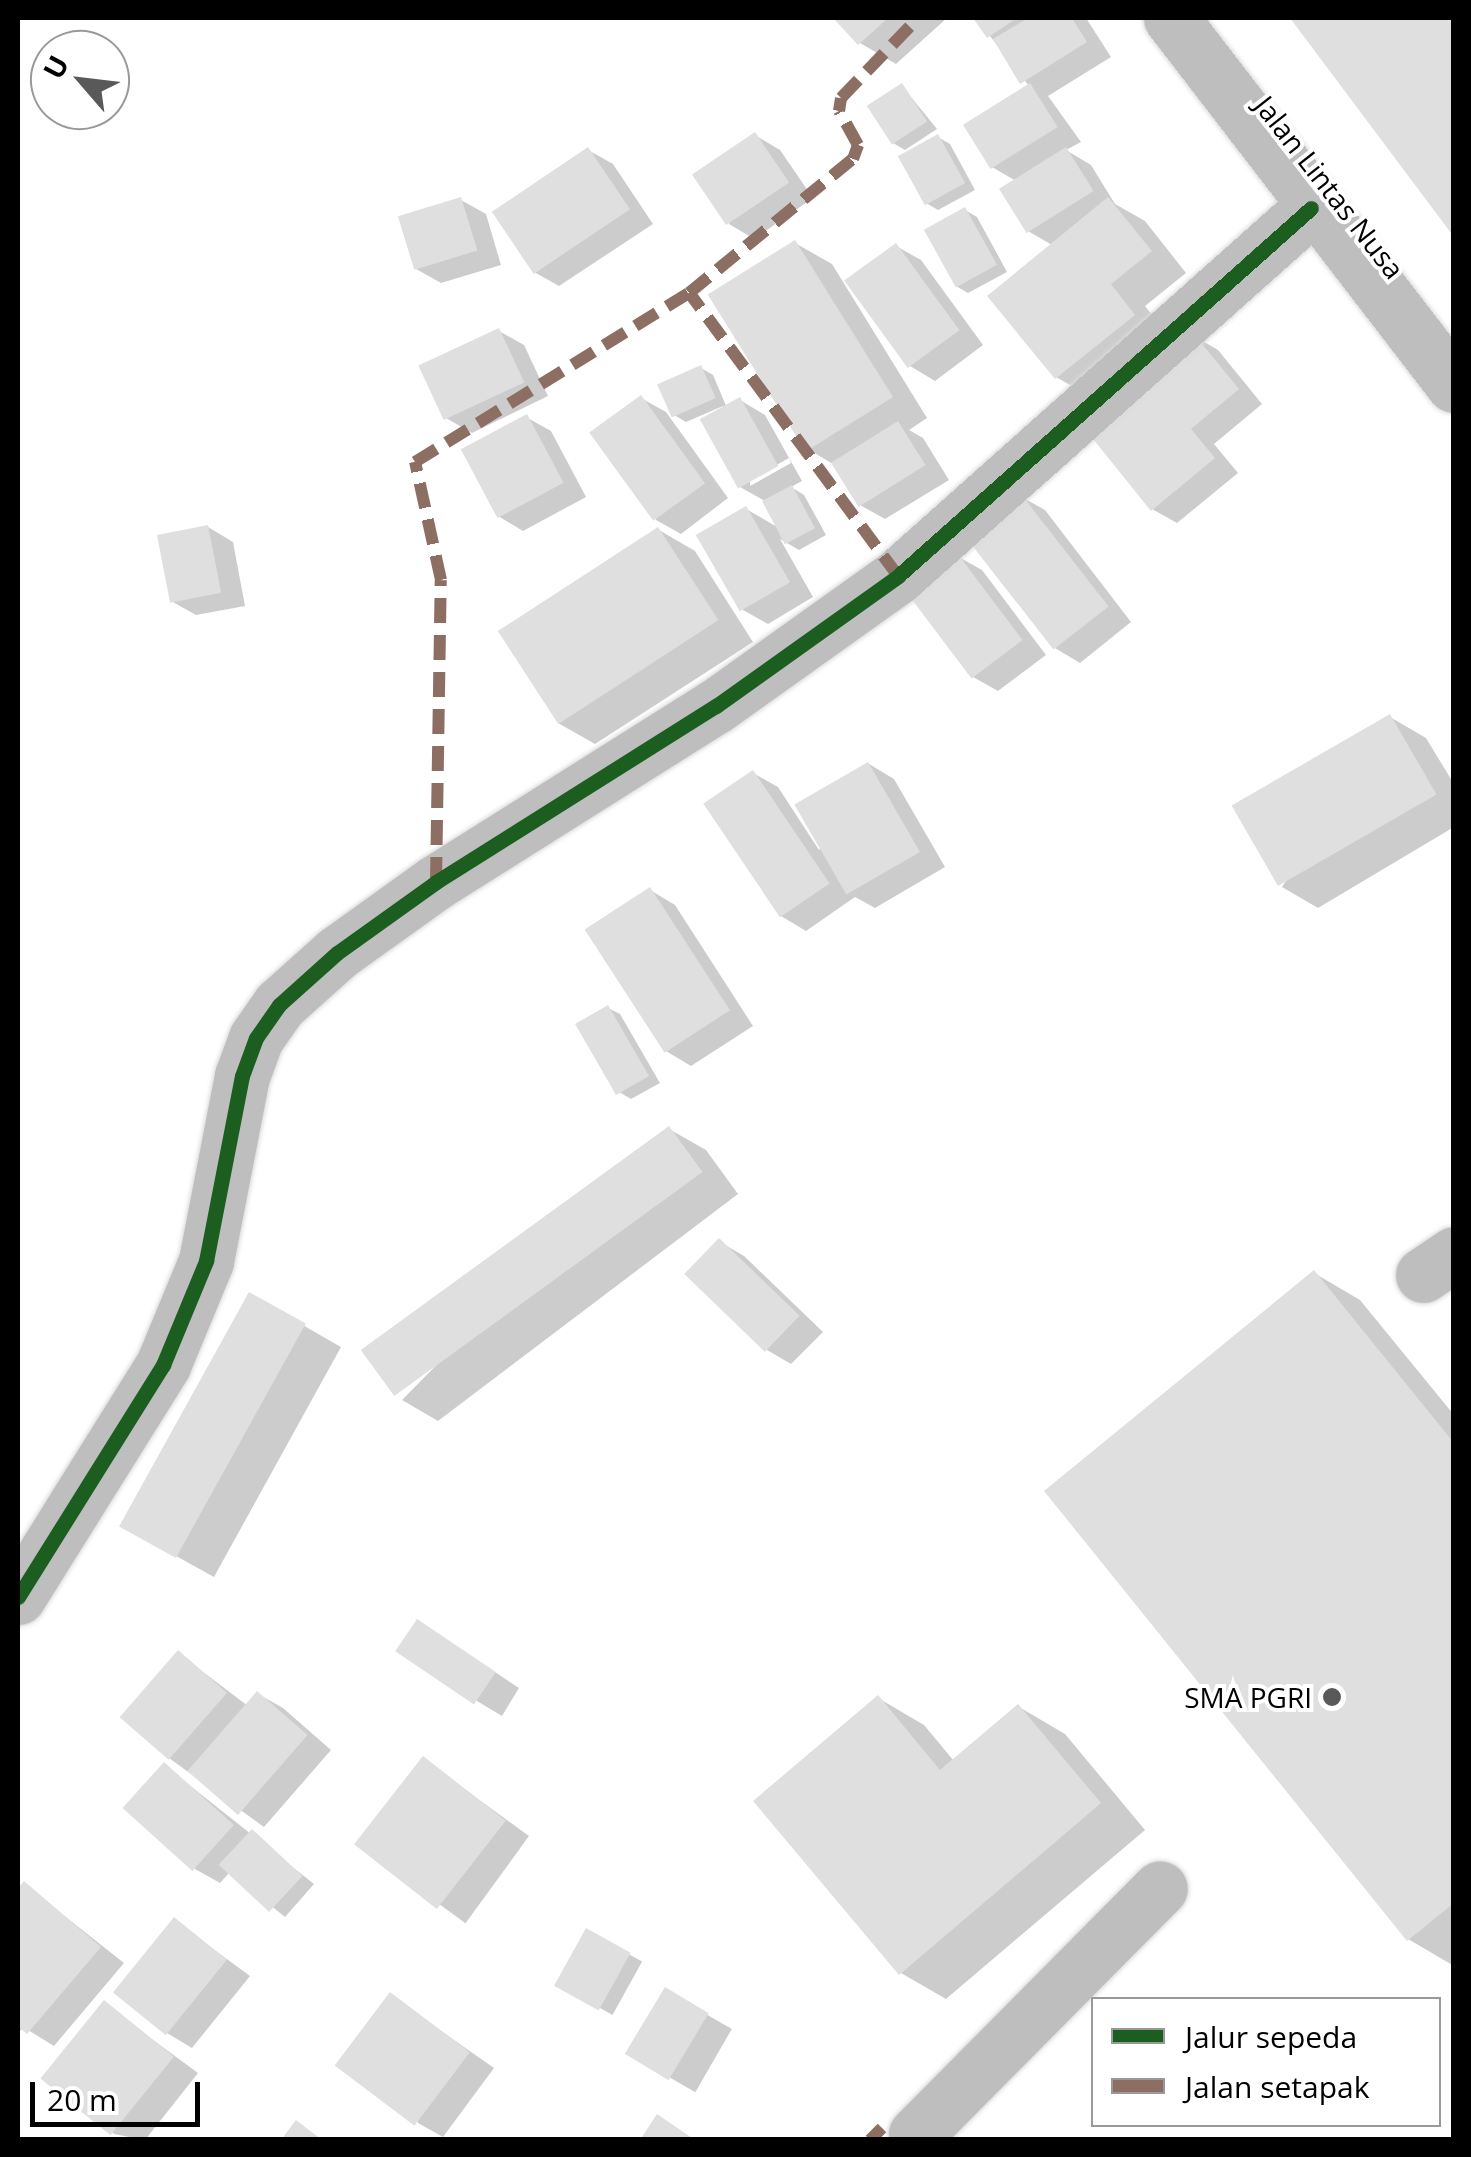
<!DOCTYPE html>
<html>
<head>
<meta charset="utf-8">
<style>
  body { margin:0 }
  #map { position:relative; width:1471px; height:2157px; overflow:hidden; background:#fff; font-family:"Open Sans",sans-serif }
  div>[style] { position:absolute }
  .shadow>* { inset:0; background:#0003; transform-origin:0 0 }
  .building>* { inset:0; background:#dfdfdf; transform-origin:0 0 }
  .roads { filter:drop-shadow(0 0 2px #dbdbdb) drop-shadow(0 0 2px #dbdbdb) }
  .minor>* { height:55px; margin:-27.5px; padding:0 27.5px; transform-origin:27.5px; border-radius:27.5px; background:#bebebe }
  .highway>* { height:55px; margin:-27.5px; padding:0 27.5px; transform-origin:27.5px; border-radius:27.5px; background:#bebebe }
  .quiet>* { height:12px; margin-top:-6px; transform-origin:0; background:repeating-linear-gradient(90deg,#8d6e63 0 25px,transparent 0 37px) }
  .cycleway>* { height:15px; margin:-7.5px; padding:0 7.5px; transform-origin:7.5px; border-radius:7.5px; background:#1b5e20 }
  .dots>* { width:28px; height:28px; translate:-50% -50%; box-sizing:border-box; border:5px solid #fff; border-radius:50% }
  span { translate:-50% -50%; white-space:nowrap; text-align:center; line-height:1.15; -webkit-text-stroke:8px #fff; paint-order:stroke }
  .street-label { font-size:28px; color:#000 }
  .poi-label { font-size:28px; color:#000 }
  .right { translate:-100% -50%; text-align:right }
  .frame { position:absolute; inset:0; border:20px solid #000; pointer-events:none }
  .legend { position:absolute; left:1091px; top:1997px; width:350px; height:130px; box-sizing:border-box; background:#fff; border:2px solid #999; margin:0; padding:12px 18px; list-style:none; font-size:30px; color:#000 }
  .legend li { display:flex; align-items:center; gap:20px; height:50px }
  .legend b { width:50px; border:2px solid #999 }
  .north { position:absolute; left:30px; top:30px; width:100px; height:100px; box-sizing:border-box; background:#fff; border:2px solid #999; border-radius:50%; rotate:298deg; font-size:28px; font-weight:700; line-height:40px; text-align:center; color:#000 }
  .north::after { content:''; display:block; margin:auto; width:35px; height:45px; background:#595959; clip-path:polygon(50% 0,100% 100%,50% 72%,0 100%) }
  .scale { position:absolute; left:30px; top:2082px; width:170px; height:45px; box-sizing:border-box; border:5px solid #000; border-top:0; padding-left:12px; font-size:30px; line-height:35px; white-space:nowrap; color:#000; -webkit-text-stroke:8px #fff; paint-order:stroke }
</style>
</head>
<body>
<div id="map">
  <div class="shadow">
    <div style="clip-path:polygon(836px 18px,947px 18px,896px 64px,860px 43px)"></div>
    <div style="clip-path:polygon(976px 18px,1086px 18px,1111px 57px,1048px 96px,1081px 142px,1066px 150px,1091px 165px,1115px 204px,1145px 221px,1186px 273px,1145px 306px,1169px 337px,1093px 398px,1056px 377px,1052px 245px,1028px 231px,1016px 181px,992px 167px,1029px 86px)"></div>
    <div style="clip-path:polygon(1293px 18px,1454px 18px,1454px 233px)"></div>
    <div style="clip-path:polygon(902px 86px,937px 129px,905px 150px,893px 143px)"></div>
    <div style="clip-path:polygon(755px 135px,780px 150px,813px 198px,754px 239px,729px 224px)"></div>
    <div style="clip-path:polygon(938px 137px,950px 144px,975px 190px,938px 210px,926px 203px)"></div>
    <div style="clip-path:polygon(588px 150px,613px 164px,653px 224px,559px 286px,534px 272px)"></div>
    <div style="clip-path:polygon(461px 200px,486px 214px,501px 265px,441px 283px,416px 269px)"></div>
    <div style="clip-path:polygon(965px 210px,977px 217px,1007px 272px,968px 293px,956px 286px)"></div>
    <div style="clip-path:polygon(795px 243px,832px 264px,927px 418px,909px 430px,923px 438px,949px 480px,885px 519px,860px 505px,836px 466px,808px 449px)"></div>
    <div style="clip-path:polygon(896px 246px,921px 260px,983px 345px,935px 381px,910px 366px)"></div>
    <div style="clip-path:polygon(499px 331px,524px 345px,548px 396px,472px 433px,446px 418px)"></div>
    <div style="clip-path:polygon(1194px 336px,1218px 350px,1262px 404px,1214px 444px,1238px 473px,1177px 523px,1152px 509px)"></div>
    <div style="clip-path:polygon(evenodd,701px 368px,713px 375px,727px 408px,740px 400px,765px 415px,802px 481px,791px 487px,804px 495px,826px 535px,799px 550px,780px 539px,813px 597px,768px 624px,743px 610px,746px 509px,779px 528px,765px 501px,740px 487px,723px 406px,686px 422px,674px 415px,701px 368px,789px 458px,791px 463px,750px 486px,750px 480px,789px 458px)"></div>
    <div style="clip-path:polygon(641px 398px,666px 412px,728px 498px,681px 534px,656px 520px)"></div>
    <div style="clip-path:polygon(526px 417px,551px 431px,586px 497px,523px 531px,498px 516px)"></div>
    <div style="clip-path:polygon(1020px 496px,1045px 510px,1131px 622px,1080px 663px,1055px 648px)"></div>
    <div style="clip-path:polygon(208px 527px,233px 542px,245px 606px,196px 615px,171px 601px)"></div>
    <div style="clip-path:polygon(659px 530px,695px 551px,753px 642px,595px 744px,558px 723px)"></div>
    <div style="clip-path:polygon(957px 556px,982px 570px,1046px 655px,998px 691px,973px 677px)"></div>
    <div style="clip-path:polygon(1390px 717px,1426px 738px,1454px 784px,1454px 827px,1318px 908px,1282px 887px)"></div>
    <div style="clip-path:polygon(869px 764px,894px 779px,945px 867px,875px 908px,855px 897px,806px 931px,781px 916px,753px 773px,778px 787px,819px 850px)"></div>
    <div style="clip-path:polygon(650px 890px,675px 905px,753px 1026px,691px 1066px,666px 1051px)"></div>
    <div style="clip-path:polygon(608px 1008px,620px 1014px,660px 1083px,631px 1099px,619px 1092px)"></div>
    <div style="clip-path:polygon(669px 1129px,706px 1150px,738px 1194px,438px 1421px,402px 1400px)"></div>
    <div style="clip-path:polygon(720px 1242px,744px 1256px,823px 1332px,791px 1364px,767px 1350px)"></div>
    <div style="clip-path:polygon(1314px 1273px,1360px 1300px,1454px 1415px,1454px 1966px,1408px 1939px)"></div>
    <div style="clip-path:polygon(250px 1295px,341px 1347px,214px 1577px,158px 1546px)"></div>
    <div style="clip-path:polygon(442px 1637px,519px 1688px,502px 1716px,477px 1701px)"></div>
    <div style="clip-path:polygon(178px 1653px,248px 1706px,258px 1694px,283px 1708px,331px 1750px,264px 1827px,169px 1758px)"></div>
    <div style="clip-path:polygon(878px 1698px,924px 1725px,954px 1761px,1019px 1707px,1065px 1734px,1145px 1830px,946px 1999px,901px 1973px)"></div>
    <div style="left:423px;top:1759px;width:131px;height:108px;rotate:36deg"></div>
    <div style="clip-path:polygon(164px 1765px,314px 1884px,285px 1917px,230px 1872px,220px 1883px,195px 1869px)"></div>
    <div style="clip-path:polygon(24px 1884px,124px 1963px,54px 2046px,23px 2027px,18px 2034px,18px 1892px)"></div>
    <div style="clip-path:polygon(175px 1921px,250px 1976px,192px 2048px,167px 2033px)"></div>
    <div style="left:587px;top:1931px;width:63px;height:61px;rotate:29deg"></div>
    <div style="left:666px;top:1991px;width:76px;height:73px;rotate:30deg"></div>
    <div style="clip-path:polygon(390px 1995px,494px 2068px,443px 2137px,418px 2123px)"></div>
    <div style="clip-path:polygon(104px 2004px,198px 2073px,145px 2140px,114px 2134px,45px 2079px)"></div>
  </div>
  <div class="building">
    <div style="clip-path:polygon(833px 18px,888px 18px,858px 45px)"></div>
    <div style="clip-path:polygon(973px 18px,1017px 18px,987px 38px)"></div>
    <div style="clip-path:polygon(1028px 18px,1072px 18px,1087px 42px,1020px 84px,993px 39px)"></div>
    <div style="clip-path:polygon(1290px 18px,1454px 18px,1454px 237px)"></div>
    <div style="left:902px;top:83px;width:46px;height:42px;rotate:57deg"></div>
    <div style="left:1030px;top:83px;width:52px;height:79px;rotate:58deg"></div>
    <div style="left:755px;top:132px;width:61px;height:76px;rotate:56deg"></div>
    <div style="left:938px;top:134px;width:56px;height:46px;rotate:61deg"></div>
    <div style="left:588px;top:147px;width:75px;height:116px;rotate:56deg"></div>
    <div style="left:1066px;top:147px;width:52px;height:79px;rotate:58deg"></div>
    <div style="left:461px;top:197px;width:56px;height:66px;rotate:73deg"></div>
    <div style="clip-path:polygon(1108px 197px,1152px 251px,1111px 284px,1135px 315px,1055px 379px,987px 296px)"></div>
    <div style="left:965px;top:207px;width:66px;height:47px;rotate:61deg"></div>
    <div style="left:795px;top:240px;width:185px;height:103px;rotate:58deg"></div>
    <div style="left:896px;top:243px;width:108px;height:64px;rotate:54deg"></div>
    <div style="left:499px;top:328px;width:60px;height:89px;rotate:65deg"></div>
    <div style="clip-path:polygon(1193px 333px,1239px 389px,1191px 429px,1215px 458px,1151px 511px,1081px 424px)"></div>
    <div style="left:701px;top:365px;width:36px;height:48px;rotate:66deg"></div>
    <div style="left:641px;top:395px;width:109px;height:64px;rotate:54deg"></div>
    <div style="left:740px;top:397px;width:79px;height:46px;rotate:61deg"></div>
    <div style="left:527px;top:414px;width:78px;height:75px;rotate:62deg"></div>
    <div style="left:898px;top:421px;width:52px;height:79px;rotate:58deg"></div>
    <div style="left:792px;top:485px;width:49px;height:34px;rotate:62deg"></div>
    <div style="left:1020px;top:493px;width:144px;height:70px;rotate:52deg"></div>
    <div style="left:746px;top:506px;width:88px;height:58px;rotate:60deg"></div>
    <div style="left:208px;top:525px;width:69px;height:52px;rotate:79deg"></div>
    <div style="left:658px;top:527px;width:111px;height:191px;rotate:57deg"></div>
    <div style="left:957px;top:553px;width:109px;height:64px;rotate:53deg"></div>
    <div style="left:1390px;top:714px;width:93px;height:183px;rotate:60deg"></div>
    <div style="left:868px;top:762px;width:104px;height:85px;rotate:60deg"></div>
    <div style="left:753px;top:770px;width:137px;height:60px;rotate:56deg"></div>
    <div style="left:650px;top:887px;width:147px;height:78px;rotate:57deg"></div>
    <div style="left:608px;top:1005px;width:82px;height:38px;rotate:60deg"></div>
    <div style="left:669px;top:1126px;width:57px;height:381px;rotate:54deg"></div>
    <div style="left:719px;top:1238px;width:112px;height:50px;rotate:44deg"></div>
    <div style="clip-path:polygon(1314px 1270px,1454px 1443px,1454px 1903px,1407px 1941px,1044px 1491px)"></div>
    <div style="left:249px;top:1292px;width:65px;height:268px;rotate:29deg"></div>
    <div style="left:417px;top:1619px;width:95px;height:39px;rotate:34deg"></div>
    <div style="left:178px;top:1650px;width:65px;height:89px;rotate:41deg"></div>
    <div style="left:257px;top:1691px;width:67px;height:106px;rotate:41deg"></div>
    <div style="clip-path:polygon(878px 1695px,940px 1770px,1018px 1704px,1101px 1803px,899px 1975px,753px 1801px)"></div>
    <div style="left:423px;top:1756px;width:105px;height:112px;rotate:38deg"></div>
    <div style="left:164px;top:1762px;width:94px;height:62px;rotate:42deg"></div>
    <div style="left:252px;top:1829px;width:69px;height:49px;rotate:43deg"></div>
    <div style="clip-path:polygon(24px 1881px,101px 1947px,27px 2034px,18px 2026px,18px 1888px)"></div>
    <div style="left:174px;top:1917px;width:68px;height:97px;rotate:39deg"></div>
    <div style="left:586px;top:1928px;width:51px;height:66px;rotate:29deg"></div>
    <div style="left:665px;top:1987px;width:51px;height:78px;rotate:31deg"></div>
    <div style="left:390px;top:1992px;width:100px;height:92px;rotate:37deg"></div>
    <div style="left:104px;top:2000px;width:90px;height:101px;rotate:39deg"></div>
    <div style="clip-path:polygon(657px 2114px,695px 2140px,640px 2140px)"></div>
    <div style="clip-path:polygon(296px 2120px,322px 2140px,281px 2140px)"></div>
  </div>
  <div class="roads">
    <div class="minor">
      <div style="left:1423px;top:1275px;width:37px;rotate:-34deg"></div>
      <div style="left:18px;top:1597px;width:274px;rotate:-58deg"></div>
      <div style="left:163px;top:1365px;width:113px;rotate:-67.5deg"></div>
      <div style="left:206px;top:1261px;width:188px;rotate:-79deg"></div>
      <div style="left:242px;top:1076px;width:40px;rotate:-69.8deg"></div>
      <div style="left:256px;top:1038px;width:40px;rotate:-55.1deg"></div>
      <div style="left:279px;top:1005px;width:78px;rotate:-41.9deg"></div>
      <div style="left:337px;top:953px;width:122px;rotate:-35.6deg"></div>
      <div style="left:436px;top:882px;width:331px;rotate:-32.2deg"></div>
      <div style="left:716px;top:706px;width:224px;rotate:-35.5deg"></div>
      <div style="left:898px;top:576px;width:553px;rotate:-41.7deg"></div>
      <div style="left:916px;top:2134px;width:346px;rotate:-45.2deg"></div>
    </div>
    <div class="highway">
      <div style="left:1171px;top:18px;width:463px;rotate:52.4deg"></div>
    </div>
  </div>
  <div class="quiet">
    <div style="left:898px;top:576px;width:352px;rotate:-126.4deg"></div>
    <div style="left:689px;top:293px;width:212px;rotate:-39.3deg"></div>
    <div style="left:853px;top:159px;width:15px;rotate:-70deg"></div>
    <div style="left:858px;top:145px;width:39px;rotate:-119deg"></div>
    <div style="left:839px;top:111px;width:13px;rotate:-81deg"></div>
    <div style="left:841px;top:98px;width:111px;rotate:-46.1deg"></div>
    <div style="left:436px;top:882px;width:302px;rotate:-89.1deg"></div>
    <div style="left:441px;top:580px;width:121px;rotate:-102.4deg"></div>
    <div style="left:415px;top:462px;width:322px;rotate:-31.7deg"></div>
    <div style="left:870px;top:2140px;width:17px;rotate:-45deg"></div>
  </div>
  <div class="cycleway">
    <div style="left:18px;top:1597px;width:274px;rotate:-58deg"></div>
    <div style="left:163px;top:1365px;width:113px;rotate:-67.5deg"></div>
    <div style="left:206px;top:1261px;width:188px;rotate:-79deg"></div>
    <div style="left:242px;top:1076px;width:40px;rotate:-69.8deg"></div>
    <div style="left:256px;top:1038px;width:40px;rotate:-55.1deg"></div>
    <div style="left:279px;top:1005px;width:78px;rotate:-41.9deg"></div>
    <div style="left:337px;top:953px;width:122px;rotate:-35.6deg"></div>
    <div style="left:436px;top:882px;width:331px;rotate:-32.2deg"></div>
    <div style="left:716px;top:706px;width:224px;rotate:-35.5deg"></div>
    <div style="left:898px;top:576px;width:553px;rotate:-41.7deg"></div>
  </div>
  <div class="dots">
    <div style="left:1332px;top:1697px;background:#595959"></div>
  </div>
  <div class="street-label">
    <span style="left:1330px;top:187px;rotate:52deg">Jalan Lintas Nusa</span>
  </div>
  <div class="poi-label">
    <span class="right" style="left:1312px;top:1697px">SMA PGRI</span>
  </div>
  <div class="frame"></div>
  <ul class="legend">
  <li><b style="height:12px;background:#1b5e20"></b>Jalur sepeda</li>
  <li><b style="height:12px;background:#8d6e63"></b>Jalan setapak</li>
  </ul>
  <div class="north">U</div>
  <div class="scale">20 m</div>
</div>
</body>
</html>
